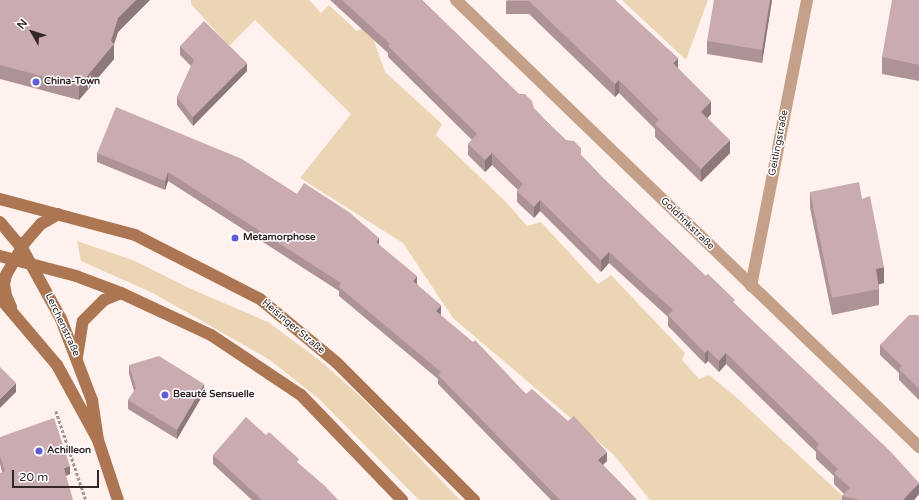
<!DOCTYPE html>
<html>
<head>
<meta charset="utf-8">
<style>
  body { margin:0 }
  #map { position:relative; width:919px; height:500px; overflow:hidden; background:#fef1ee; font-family:"Varela Round",sans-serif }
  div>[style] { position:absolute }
  .green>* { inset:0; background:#ebd5b5 }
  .path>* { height:2.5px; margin-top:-1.25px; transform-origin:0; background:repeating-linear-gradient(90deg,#a39694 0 3px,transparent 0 5px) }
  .street>* { height:12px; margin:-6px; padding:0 6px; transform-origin:6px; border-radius:6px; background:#c5a088 }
  .secondary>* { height:12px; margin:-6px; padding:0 6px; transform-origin:6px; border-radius:6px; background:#ac7653 }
  .wall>* { inset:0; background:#ae9396 }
  .shaded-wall>* { inset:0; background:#8d787a }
  .building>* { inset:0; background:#caabaf }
  .dots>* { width:11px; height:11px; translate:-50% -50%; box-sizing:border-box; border:2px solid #fff; border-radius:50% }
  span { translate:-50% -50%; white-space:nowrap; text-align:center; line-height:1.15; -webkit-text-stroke:3px #fff; paint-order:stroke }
  .poi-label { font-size:10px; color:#332725; font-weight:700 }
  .left { translate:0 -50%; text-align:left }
  .street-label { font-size:10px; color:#332725 }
  .north { position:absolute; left:12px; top:12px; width:40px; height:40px; -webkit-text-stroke:3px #fff; paint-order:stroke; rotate:309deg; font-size:11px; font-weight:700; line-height:16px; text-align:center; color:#332725 }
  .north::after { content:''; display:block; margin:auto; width:14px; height:18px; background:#332725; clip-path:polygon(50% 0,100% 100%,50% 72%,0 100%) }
  .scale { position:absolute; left:12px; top:470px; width:87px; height:18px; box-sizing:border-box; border:2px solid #332725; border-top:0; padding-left:5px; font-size:12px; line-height:14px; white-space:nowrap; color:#332725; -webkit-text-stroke:3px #fff; paint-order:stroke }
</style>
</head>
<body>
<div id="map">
  <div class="green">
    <div style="clip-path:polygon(191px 0,309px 0,321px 13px,329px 5px,357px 31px,365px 27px,373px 38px,385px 72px,442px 124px,436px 135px,506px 202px,527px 226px,541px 222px,598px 284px,611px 275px,685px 353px,682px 360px,699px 379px,709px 375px,736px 397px,847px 500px,650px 500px,613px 454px,453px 318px,403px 243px,300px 178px,351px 114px,255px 20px,229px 46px,191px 4px)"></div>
    <div style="clip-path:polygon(622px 0,708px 0,686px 60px)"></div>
    <div style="clip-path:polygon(77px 241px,135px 261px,191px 289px,268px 322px,323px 363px,364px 400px,460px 500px,419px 500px,319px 399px,270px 360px,153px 293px,81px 261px)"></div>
  </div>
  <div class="path">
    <div style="left:56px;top:411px;width:94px;rotate:71.4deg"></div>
  </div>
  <div class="street">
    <div style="left:456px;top:0;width:644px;rotate:43.99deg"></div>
    <div style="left:751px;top:286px;width:291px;rotate:-78.9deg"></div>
  </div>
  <div class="secondary">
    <div style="left:0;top:199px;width:140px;rotate:14.9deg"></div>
    <div style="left:135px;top:235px;width:140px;rotate:27.1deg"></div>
    <div style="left:260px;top:299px;width:100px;rotate:39.7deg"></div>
    <div style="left:337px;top:363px;width:194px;rotate:45deg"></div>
    <div style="left:0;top:222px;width:34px;rotate:50deg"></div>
    <div style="left:22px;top:248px;width:81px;rotate:61.2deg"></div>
    <div style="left:61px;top:319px;width:87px;rotate:69.1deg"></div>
    <div style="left:92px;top:400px;width:40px;rotate:81.5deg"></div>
    <div style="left:0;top:256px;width:79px;rotate:14.7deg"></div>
    <div style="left:76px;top:276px;width:48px;rotate:20.7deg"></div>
    <div style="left:121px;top:293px;width:99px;rotate:25deg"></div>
    <div style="left:211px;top:335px;width:108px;rotate:33.7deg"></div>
    <div style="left:301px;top:395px;width:146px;rotate:46.1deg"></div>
    <div style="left:0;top:298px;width:88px;rotate:49.6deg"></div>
    <div style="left:57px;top:365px;width:85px;rotate:61.3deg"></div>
    <div style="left:98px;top:440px;width:63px;rotate:71.6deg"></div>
    <div style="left:11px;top:307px;width:12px;rotate:-114deg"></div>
    <div style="left:6px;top:296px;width:12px;rotate:-99deg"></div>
    <div style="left:4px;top:284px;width:9px;rotate:-77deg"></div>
    <div style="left:6px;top:275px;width:39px;rotate:-60deg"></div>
    <div style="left:26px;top:241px;width:23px;rotate:-49deg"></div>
    <div style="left:41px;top:224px;width:20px;rotate:-30deg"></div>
    <div style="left:77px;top:357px;width:36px;rotate:-81deg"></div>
    <div style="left:83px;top:321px;width:30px;rotate:-45deg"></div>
    <div style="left:104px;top:300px;width:18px;rotate:-22deg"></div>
  </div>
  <div class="wall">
    <div style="clip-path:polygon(0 0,150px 0,118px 32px,114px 44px,114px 59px,79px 100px,0 79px)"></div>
    <div style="clip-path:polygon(330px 0,422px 0,581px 155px,604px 179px,735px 304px,919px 494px,914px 500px,842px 500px,842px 496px,844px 494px,834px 484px,834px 476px,816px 459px,816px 452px,726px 364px,719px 372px,708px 361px,705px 364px,668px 326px,668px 317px,609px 263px,601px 272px,540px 211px,534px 218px,517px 202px,517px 191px,518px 190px,492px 165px,485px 172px,468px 155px,468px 144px,472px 140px,388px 57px,388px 53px)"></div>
    <div style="clip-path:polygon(615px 0,678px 68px,711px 114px,707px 118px,730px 153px,701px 182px,655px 137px,655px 129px,619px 93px,615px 97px,529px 14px,506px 14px,506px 1px)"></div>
    <div style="clip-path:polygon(772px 0,762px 63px,707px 54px,707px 41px)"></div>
    <div style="clip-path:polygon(919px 0,919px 81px,882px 74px,882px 57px)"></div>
    <div style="clip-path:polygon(180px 46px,247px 71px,193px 126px,177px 105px,177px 97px,191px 66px,180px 55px)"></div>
    <div style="clip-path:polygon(97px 153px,297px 194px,379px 245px,417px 284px,441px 314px,440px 315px,526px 394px,607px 461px,603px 465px,637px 500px,551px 500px,438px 384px,438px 379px,339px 296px,339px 291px,168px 181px,165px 190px,97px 162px)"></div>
    <div style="clip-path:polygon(810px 192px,862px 199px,884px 283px,879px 284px,879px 305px,832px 315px,810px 208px)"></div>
    <div style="clip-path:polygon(919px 316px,919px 400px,899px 380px,899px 373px,880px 355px,880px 345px)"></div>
    <div style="clip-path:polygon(129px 365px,204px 393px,177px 439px,128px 409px,128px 400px,134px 391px,129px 374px)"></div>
    <div style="clip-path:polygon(0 437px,70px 474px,66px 476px,2px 472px,0 464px)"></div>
    <div style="clip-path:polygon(213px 455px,299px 464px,338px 500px,252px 500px,213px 464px)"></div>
  </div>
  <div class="shaded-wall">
    <div style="clip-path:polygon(136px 0,150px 0,118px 32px,114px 44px,114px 59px,79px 100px,79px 86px,111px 41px,118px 18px)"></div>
    <div style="clip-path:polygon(770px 0,772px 0,762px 63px,762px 50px)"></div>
    <div style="clip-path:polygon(678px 58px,678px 71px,673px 63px)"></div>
    <div style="clip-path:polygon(247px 63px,247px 71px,193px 126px,193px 117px)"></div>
    <div style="clip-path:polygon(619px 80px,619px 93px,615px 97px,615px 84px)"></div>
    <div style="clip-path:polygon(711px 101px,711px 114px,701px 125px,701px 112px)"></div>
    <div style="clip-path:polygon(730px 140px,730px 153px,701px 182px,701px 169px)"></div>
    <div style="clip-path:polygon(492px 153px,492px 165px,485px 172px,485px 160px)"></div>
    <div style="clip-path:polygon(168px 172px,168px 181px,165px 190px,165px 181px)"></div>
    <div style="clip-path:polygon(540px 200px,540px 211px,534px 218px,534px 207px)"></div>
    <div style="clip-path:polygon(379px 238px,379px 247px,376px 242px)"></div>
    <div style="clip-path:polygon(609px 252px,609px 263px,601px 272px,601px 260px)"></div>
    <div style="clip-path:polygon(884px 267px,884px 283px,876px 285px,876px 269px)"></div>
    <div style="clip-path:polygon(417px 276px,417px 285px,413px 281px)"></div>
    <div style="clip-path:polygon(441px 305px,441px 314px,436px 320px,436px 311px)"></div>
    <div style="clip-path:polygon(708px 350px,708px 361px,705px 364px,705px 353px)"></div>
    <div style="clip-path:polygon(726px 353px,726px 364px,719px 372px,719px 361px)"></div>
    <div style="clip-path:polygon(16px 383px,16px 392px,0 408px,0 399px)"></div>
    <div style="clip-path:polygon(204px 384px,204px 393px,177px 439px,177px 430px)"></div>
    <div style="clip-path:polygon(607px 452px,607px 461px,598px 469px,598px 460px)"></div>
    <div style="clip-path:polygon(70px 466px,70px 474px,64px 476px,64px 468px)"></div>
    <div style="clip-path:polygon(919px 483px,919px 494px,914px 500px,903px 500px)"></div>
  </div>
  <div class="building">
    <div style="clip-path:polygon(0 0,136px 0,118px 18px,111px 41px,114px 44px,79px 86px,0 65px)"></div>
    <div style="clip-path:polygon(342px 0,422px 0,519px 94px,525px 94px,532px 101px,534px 108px,549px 124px,566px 140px,574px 141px,581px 148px,581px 155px,604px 179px,705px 276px,708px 274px,735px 300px,733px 302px,891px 452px,919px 483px,903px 500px,860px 500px,842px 496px,850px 488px,834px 473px,838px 469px,816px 448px,819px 444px,726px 353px,719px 361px,708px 350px,705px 353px,668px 315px,673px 310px,609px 252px,601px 260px,540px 200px,534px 207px,517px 191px,523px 184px,492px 153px,485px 160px,468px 144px,477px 134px,388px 46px,390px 44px)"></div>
    <div style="clip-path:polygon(507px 0,615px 0,678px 58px,673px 63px,711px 101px,701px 112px,730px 140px,701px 169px,655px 124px,659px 120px,619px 80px,615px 84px,529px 1px,506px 1px)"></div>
    <div style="clip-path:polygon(714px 0,770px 0,762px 50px,707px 41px)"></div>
    <div style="clip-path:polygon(892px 0,919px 0,919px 65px,882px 57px)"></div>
    <div style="clip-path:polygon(204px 21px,247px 63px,193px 117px,177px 97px,194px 60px,180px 46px)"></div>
    <div style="clip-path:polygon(116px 107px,242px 159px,297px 194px,304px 183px,349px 212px,379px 238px,376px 242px,417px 276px,413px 281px,441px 305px,436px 311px,473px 342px,475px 340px,526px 394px,532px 389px,568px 421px,574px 416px,607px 452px,598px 460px,637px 500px,560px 500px,438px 375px,441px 372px,339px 287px,341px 283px,168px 172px,165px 181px,97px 153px)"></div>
    <div style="clip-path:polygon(859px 182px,862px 199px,870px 196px,884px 267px,876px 269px,879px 289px,832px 298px,810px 192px)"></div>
    <div style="clip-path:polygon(909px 315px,918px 315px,919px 316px,919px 389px,899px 369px,902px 366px,880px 345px)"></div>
    <div style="clip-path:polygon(159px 356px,204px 384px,177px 430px,128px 400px,136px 388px,129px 365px)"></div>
    <div style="clip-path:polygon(0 367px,16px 383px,0 399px)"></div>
    <div style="clip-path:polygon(246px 417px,266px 435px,269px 432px,299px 459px,297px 462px,325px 486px,338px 500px,262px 500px,213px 455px)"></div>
    <div style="clip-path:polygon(54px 418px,70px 466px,64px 468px,73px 500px,0 500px,0 473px,5px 471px,0 456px,0 437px)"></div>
  </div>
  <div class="dots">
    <div style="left:36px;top:82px;background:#605cd5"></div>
    <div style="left:235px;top:238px;background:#605cd5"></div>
    <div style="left:165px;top:395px;background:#605cd5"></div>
    <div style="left:39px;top:451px;background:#605cd5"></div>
  </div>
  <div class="poi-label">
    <span class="left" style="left:44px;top:82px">China-Town</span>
    <span class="left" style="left:243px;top:238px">Metamorphose</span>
    <span class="left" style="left:173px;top:395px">Beauté Sensuelle</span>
    <span class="left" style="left:47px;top:451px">Achilleon</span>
  </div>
  <div class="street-label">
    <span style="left:779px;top:143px;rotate:-79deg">Geitlingstraße</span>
    <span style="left:687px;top:224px;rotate:44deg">Goldfinkstraße</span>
    <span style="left:62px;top:325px;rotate:65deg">Lerchenstraße</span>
    <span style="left:293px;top:327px;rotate:40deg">Heisinger Straße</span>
  </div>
  <div class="north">N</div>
  <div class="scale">20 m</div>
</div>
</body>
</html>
